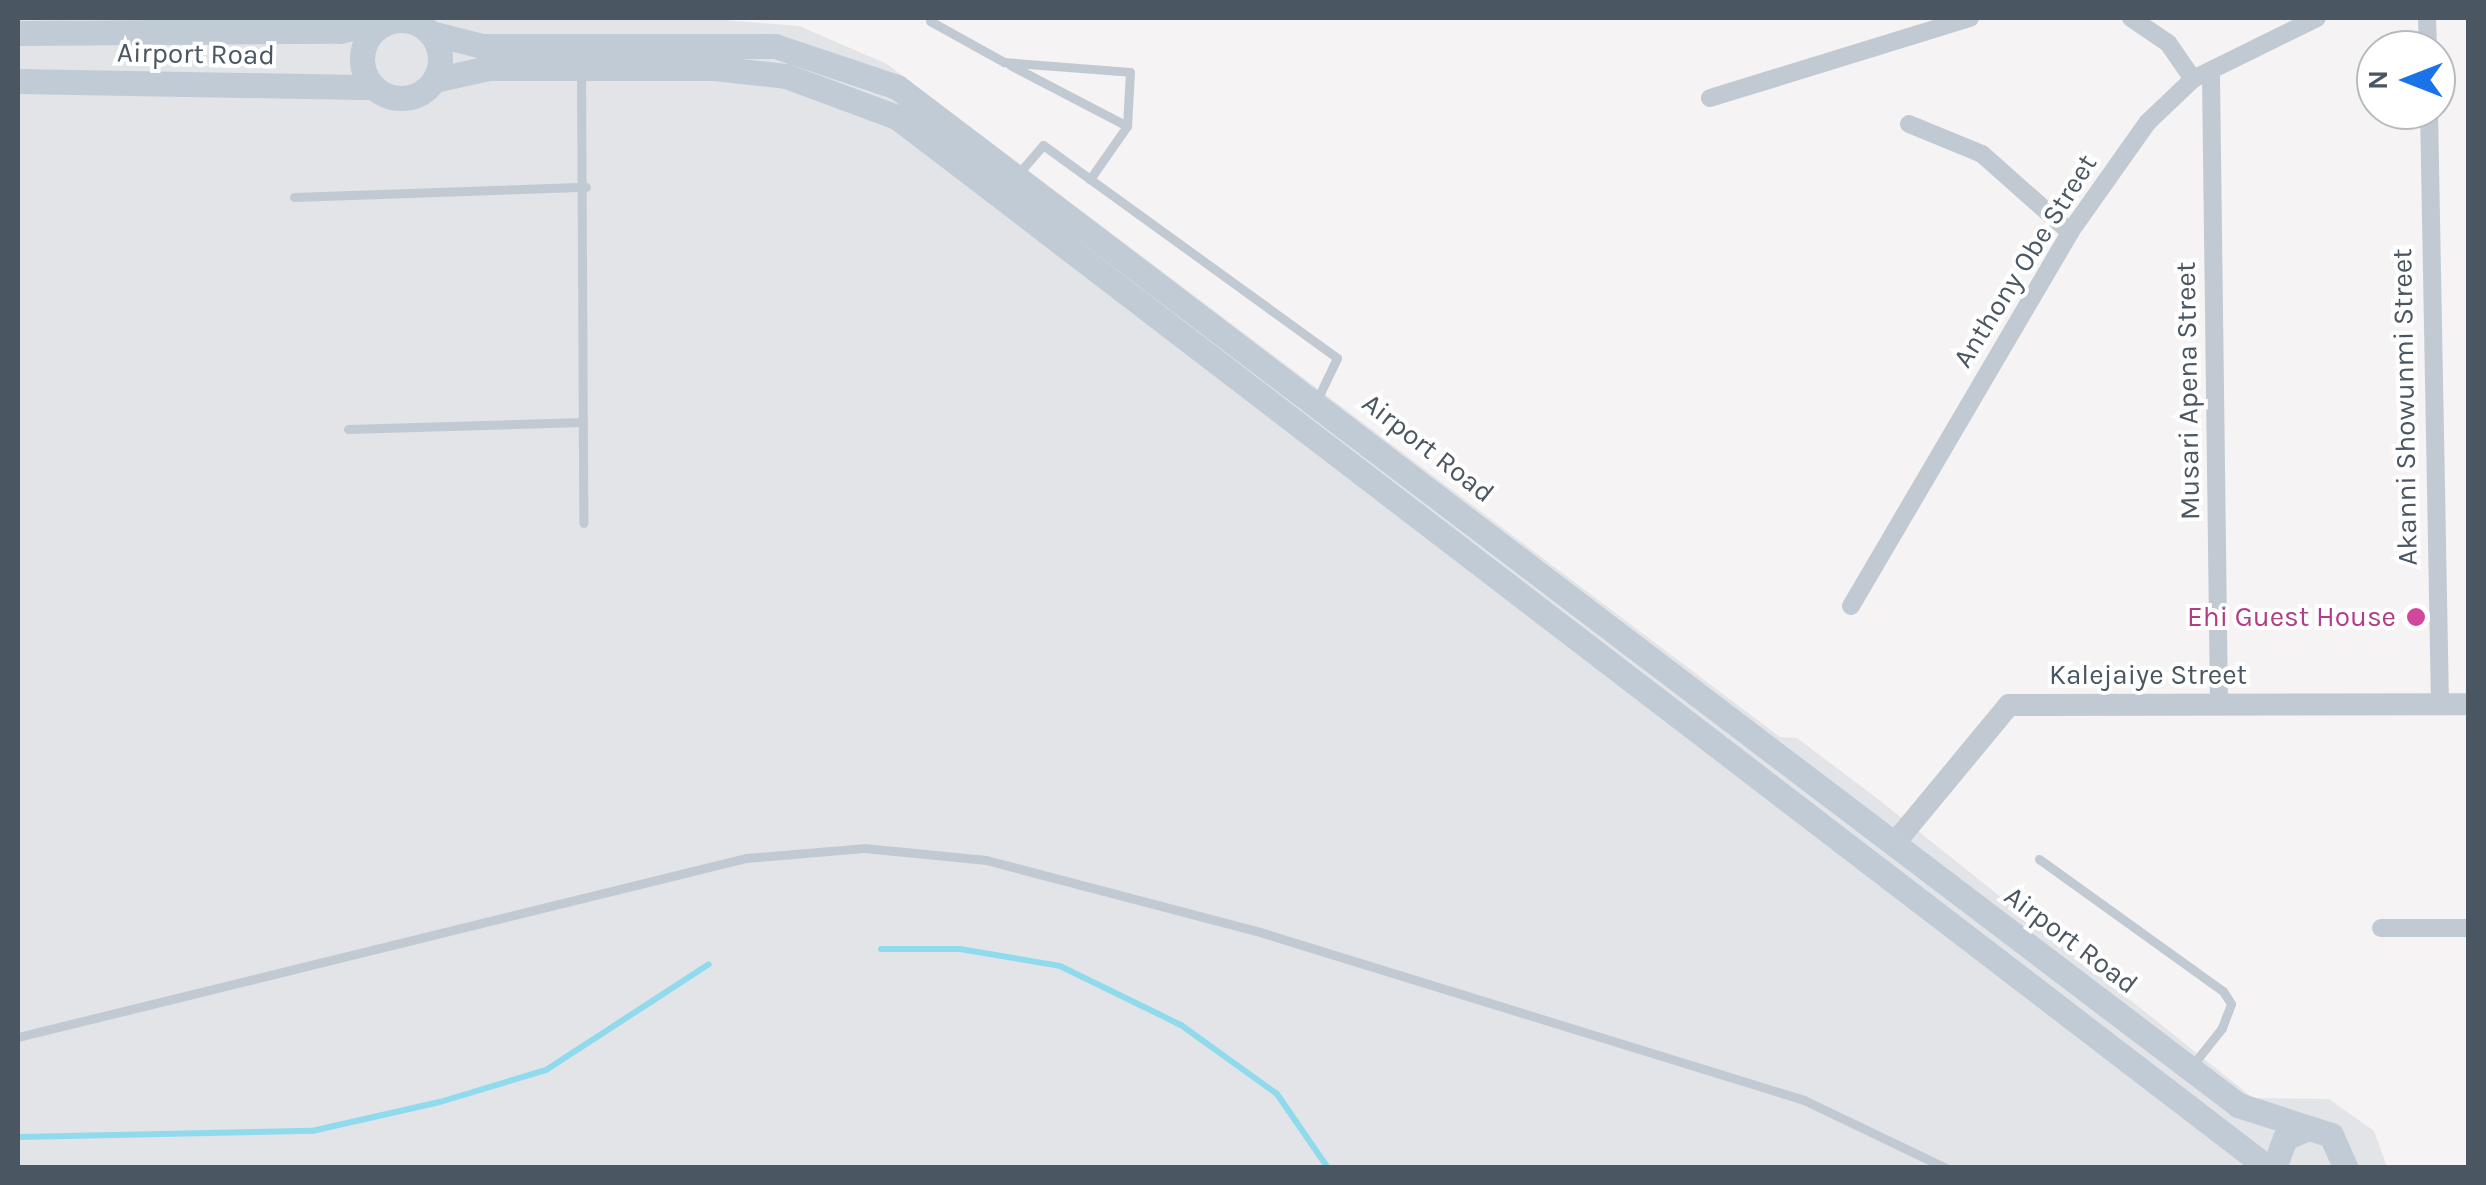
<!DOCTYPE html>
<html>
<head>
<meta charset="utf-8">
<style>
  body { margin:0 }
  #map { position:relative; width:2486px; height:1185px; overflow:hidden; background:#f5f3f3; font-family:Karla,sans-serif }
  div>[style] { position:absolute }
  .airport>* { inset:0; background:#e2e4e7 }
  .stream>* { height:6px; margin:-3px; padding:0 3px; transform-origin:3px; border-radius:3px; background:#90daee }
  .service>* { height:9px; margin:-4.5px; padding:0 4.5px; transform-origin:4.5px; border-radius:4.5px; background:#c1cad2 }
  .minor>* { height:18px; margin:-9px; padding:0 9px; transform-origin:9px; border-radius:9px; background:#c1cad2 }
  .tertiary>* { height:22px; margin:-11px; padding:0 11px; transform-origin:11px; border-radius:11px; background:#c1cad2 }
  .secondary>* { height:25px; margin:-12.5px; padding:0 12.5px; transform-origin:12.5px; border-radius:12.5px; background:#c1cbd6 }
  .secondary>.ring { margin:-12.5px; padding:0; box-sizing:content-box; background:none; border:25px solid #c1cbd6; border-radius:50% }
  .dots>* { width:28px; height:28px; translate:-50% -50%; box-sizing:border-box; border:5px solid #fff; border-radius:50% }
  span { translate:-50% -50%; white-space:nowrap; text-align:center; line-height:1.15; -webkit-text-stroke:8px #fff; paint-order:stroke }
  .street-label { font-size:28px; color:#4a5661 }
  .hotel-label { font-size:28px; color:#b23c85 }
  .right { translate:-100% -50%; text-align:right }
  .frame { position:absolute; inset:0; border:20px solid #4a5661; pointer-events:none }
  .north { position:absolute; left:2356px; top:30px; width:100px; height:100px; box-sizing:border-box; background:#fff; border:2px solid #b7bbc0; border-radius:50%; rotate:270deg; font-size:28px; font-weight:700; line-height:40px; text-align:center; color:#4a5661 }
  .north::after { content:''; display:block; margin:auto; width:35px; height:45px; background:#1a73e8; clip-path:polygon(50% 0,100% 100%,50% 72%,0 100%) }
</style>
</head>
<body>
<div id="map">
  <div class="airport">
    <div style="clip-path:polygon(18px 18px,194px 26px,287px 18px,697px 18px,799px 26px,887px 64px,1780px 737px,1797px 738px,1878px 799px,2253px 1098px,2329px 1099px,2374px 1131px,2387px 1167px,18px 1167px)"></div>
  </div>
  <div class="stream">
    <div style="left:881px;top:949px;width:79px"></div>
    <div style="left:960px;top:949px;width:101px;rotate:9.6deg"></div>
    <div style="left:1060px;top:966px;width:135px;rotate:26deg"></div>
    <div style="left:1181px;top:1025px;width:118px;rotate:35.7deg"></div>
    <div style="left:1277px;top:1094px;width:90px;rotate:55.4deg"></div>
    <div style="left:18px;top:1137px;width:294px;rotate:-1.2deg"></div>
    <div style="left:312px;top:1131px;width:131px;rotate:-12.8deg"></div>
    <div style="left:440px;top:1102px;width:111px;rotate:-16.8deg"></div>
    <div style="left:546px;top:1070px;width:194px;rotate:-33deg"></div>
  </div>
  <div class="service">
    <div style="left:930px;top:21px;width:85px;rotate:29deg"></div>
    <div style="left:1004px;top:62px;width:126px;rotate:4.5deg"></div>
    <div style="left:1130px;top:72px;width:54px;rotate:93.2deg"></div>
    <div style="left:1127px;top:126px;width:65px;rotate:124.9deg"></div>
    <div style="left:1010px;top:65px;width:132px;rotate:27.5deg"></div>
    <div style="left:581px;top:71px;width:452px;rotate:89.7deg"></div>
    <div style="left:1018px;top:174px;width:38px;rotate:-49deg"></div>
    <div style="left:1043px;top:145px;width:363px;rotate:35.9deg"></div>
    <div style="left:1337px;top:358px;width:47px;rotate:115.5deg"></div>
    <div style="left:294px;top:197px;width:292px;rotate:-2deg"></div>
    <div style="left:348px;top:429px;width:234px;rotate:-1.7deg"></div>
    <div style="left:2039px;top:859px;width:226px;rotate:35.7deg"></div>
    <div style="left:2223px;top:991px;width:15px;rotate:58deg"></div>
    <div style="left:2231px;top:1004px;width:26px;rotate:111deg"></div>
    <div style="left:2222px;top:1028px;width:50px;rotate:128.5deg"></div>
    <div style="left:18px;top:1037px;width:750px;rotate:-13.81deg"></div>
    <div style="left:746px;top:858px;width:118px;rotate:-4.8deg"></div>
    <div style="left:864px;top:848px;width:123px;rotate:5.6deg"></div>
    <div style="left:986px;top:860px;width:283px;rotate:14.7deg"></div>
    <div style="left:1260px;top:932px;width:569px;rotate:17.16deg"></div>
    <div style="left:1804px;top:1100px;width:157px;rotate:25.6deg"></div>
  </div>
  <div class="minor">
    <div style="left:2131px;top:18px;width:45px;rotate:34deg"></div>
    <div style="left:2168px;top:43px;width:44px;rotate:55.2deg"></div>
    <div style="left:2427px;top:18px;width:32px;rotate:88deg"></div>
    <div style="left:2211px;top:76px;width:630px;rotate:89.27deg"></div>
    <div style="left:1710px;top:98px;width:272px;rotate:-17.1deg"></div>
    <div style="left:2429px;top:110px;width:594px;rotate:88.94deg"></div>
    <div style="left:1909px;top:124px;width:79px;rotate:22.3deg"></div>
    <div style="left:1982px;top:154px;width:118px;rotate:41.6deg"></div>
    <div style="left:1851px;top:606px;width:433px;rotate:-59.6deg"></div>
    <div style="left:2070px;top:232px;width:135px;rotate:-54.7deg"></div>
    <div style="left:2148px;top:122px;width:62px;rotate:-43.7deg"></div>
    <div style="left:2193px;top:79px;width:138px;rotate:-26.2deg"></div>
    <div style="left:2381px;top:928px;width:87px"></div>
  </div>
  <div class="tertiary">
    <div style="left:1894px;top:844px;width:180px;rotate:-50.4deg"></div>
    <div style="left:2009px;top:705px;width:459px;rotate:-0.1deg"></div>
  </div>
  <div class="secondary">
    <div class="ring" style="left:362px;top:20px;width:53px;height:53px"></div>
    <div style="left:18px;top:33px;width:321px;rotate:-0.4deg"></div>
    <div style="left:339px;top:31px;width:56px;rotate:-12.3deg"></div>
    <div style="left:431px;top:33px;width:53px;rotate:14.3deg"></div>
    <div style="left:482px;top:46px;width:293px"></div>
    <div style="left:775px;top:46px;width:129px;rotate:18.6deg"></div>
    <div style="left:897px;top:87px;width:1684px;rotate:37.2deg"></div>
    <div style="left:2238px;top:1105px;width:98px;rotate:17.9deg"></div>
    <div style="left:2331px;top:1135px;width:36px;rotate:66deg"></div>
    <div style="left:434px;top:80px;width:56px;rotate:-12.3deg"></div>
    <div style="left:489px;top:68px;width:225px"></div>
    <div style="left:714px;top:68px;width:72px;rotate:6.3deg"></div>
    <div style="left:786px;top:76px;width:118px;rotate:20.3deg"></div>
    <div style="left:897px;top:117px;width:1727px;rotate:37.47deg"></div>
    <div style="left:18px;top:81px;width:355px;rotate:1deg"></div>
    <div style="left:2274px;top:1168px;width:32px;rotate:-70deg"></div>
    <div style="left:2285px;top:1138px;width:24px;rotate:-24deg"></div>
  </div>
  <div class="dots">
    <div style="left:2416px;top:617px;background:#d1479c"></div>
  </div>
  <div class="street-label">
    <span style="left:196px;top:54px;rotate:1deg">Airport Road</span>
    <span style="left:2025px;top:261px;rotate:-58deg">Anthony Obe Street</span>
    <span style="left:2188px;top:391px;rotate:-91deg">Musari Apena Street</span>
    <span style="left:2405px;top:407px;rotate:-91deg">Akanni Showunmi Street</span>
    <span style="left:1428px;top:448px;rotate:38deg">Airport Road</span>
    <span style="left:2148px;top:675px">Kalejaiye Street</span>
    <span style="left:2071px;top:940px;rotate:37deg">Airport Road</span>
  </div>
  <div class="hotel-label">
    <span class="right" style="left:2396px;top:617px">Ehi Guest House</span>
  </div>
  <div class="frame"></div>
  <div class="north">N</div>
</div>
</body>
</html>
